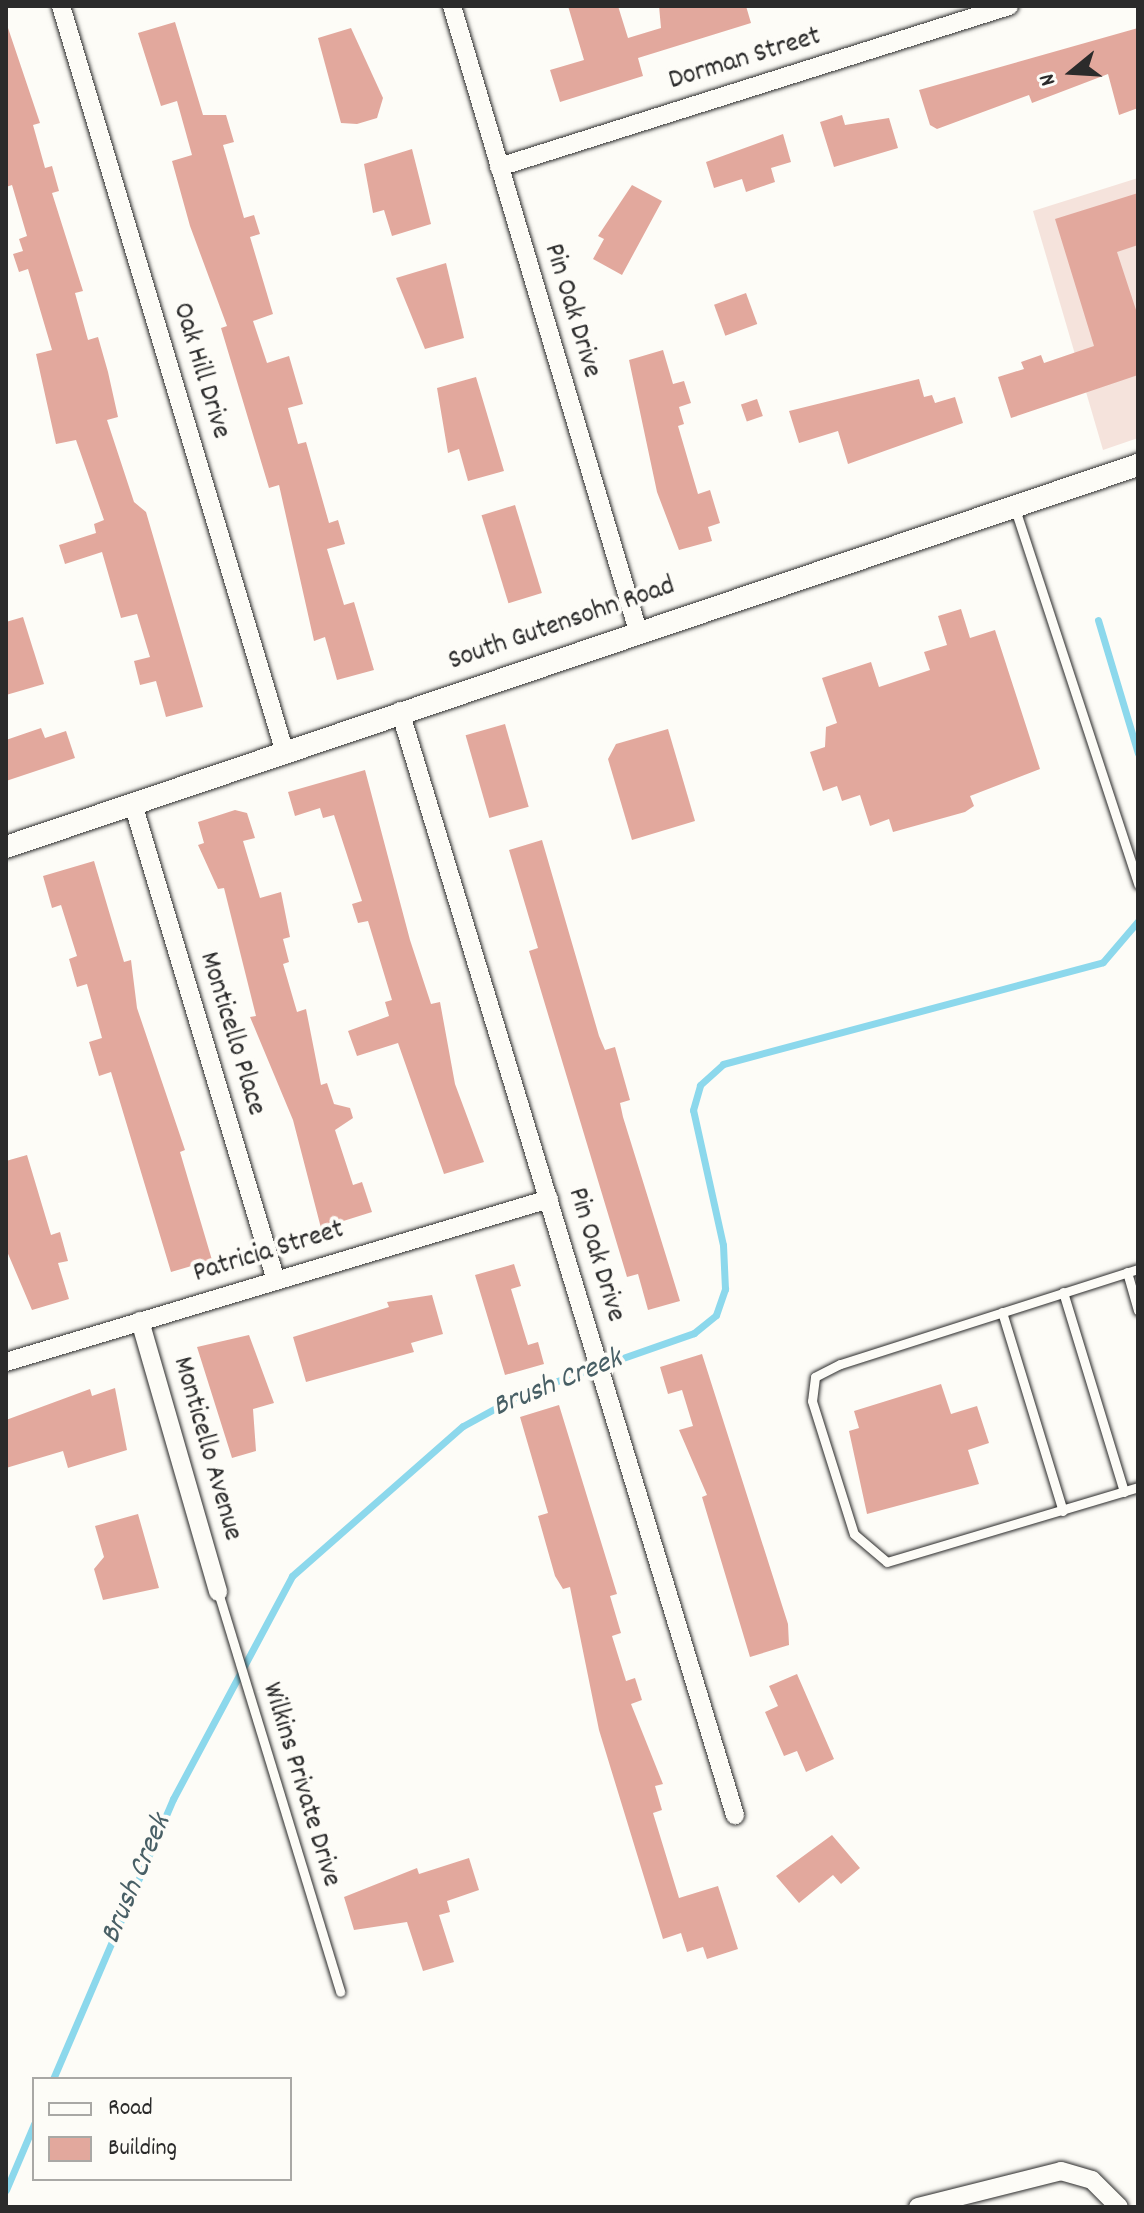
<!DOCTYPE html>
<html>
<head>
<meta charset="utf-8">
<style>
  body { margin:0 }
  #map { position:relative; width:1144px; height:2213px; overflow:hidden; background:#fdfcf7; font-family:Dekko,sans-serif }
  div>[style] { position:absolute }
  .built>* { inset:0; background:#f5e3dc }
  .stream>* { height:7px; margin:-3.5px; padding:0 3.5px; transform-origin:3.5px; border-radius:3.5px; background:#8cd8ec }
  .building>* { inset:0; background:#e2a89d; transform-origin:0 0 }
  .roads { filter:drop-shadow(0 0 2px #2b2b2b) drop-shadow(0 0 2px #2b2b2b) }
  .service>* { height:9px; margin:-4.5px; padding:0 4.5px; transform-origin:4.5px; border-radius:4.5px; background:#fdfcf7 }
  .minor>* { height:18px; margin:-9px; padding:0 9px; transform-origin:9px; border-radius:9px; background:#fdfcf7 }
  .tertiary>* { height:22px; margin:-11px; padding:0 11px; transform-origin:11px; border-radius:11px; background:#fdfcf7 }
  span { translate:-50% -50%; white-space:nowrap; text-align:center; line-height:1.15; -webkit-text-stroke:8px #fdfcf7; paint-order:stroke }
  .street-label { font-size:28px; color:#2b2b2b }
  .water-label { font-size:30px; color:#485f65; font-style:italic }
  .frame { position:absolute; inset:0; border:8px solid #2b2b2b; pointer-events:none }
  .legend { position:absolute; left:32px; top:2077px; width:260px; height:104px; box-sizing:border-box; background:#fdfcf7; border:2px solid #a9a8a5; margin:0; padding:10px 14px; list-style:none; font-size:24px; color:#2b2b2b }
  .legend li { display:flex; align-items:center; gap:16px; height:40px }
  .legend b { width:40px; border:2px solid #a9a8a5 }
  .north { position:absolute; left:1032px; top:32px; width:80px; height:80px; -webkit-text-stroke:6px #fdfcf7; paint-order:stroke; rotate:252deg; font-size:22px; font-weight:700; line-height:32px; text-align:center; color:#2b2b2b }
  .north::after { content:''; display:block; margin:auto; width:28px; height:36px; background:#2b2b2b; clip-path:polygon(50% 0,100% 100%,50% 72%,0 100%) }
</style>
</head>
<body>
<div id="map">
  <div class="built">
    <div style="clip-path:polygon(1138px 178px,1138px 438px,1103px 450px,1033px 211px)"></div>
  </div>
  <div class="stream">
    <div style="left:1098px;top:620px;width:139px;rotate:73.3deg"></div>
    <div style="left:53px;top:2079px;width:305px;rotate:-66.8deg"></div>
    <div style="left:173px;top:1799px;width:253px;rotate:-61.9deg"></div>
    <div style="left:292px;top:1576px;width:227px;rotate:-41.3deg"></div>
    <div style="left:463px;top:1426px;width:68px;rotate:-28.8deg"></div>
    <div style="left:523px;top:1393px;width:181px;rotate:-19.3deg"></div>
    <div style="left:694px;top:1333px;width:28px;rotate:-39deg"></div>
    <div style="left:716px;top:1315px;width:28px;rotate:-71deg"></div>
    <div style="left:725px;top:1289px;width:44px;rotate:-92.6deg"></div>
    <div style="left:723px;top:1245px;width:138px;rotate:-102.5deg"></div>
    <div style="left:693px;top:1110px;width:26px;rotate:-74deg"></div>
    <div style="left:700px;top:1085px;width:31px;rotate:-42deg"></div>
    <div style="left:723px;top:1064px;width:393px;rotate:-15deg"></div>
    <div style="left:1103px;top:962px;width:54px;rotate:-49.5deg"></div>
    <div style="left:6px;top:2190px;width:72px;rotate:-67deg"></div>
  </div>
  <div class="building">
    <div style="clip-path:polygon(568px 6px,618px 6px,628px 38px,661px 28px,659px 6px,746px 6px,751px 23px,638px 58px,643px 76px,560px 102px,550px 70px,584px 60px)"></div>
    <div style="clip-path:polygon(6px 22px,40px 123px,33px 125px,45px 168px,52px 166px,59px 191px,52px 193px,83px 291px,75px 293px,88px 340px,98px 337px,108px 372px,118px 417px,107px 420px,134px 502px,146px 512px,203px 707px,166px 717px,156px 681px,140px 685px,134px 661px,150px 657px,137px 614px,121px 618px,102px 552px,65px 564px,59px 545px,96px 533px,94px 524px,104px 520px,76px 440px,56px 444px,36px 354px,52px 350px,28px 269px,19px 272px,13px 254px,23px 251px,19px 239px,27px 236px,12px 185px,6px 187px)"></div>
    <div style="clip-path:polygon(175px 22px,203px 115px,226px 115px,234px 142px,223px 145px,244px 218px,254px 215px,260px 234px,250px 237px,273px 314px,253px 321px,267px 363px,289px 356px,303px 404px,288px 408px,298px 444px,306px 442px,329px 523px,338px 520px,345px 544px,327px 549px,344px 605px,354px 602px,374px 670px,337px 680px,325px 637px,314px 641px,279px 485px,269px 488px,221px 328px,227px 326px,190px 226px,172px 161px,192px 155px,177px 101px,161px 106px,138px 33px)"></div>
    <div style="clip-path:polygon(351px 28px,383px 98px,377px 118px,357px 124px,341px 123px,318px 38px)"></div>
    <div style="clip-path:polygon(1138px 28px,1138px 108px,1119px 115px,1108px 74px,1032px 103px,1029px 95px,937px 129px,930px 125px,919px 90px)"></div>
    <div style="clip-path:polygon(842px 115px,845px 125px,889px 118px,898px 148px,834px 167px,820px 122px)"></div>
    <div style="clip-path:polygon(783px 134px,791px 162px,771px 168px,775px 182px,746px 192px,742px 179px,714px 188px,706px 162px)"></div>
    <div style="clip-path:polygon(412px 149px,431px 224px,392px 236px,384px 210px,373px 213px,364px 164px)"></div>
    <div style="clip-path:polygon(632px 185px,662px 201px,622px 275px,593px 259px,604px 239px,598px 236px)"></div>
    <div style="clip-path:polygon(1138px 193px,1138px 245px,1117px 252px,1138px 316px,1138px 375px,1011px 418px,998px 377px,1024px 369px,1021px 362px,1041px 355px,1044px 363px,1094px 346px,1055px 219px)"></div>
    <div style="clip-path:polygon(446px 263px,464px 338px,425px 349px,396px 278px)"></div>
    <div style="left:746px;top:293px;width:33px;height:34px;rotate:70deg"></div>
    <div style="clip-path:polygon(663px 350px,673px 384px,684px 381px,691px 403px,679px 407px,684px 424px,678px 426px,698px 494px,710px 490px,720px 523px,708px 527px,712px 541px,679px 550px,657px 492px,629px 360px)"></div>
    <div style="clip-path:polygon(476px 377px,504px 471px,468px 481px,459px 449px,448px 453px,437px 388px)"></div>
    <div style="clip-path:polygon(919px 379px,924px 397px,932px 395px,935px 403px,955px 397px,963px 423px,848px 464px,838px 431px,799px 443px,789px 411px)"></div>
    <div style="left:757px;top:399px;width:18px;height:17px;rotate:71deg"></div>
    <div style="left:515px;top:505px;width:92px;height:35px;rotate:73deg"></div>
    <div style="clip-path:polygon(961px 609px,970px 638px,995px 630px,1040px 769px,970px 796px,974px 806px,965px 812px,893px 832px,889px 819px,870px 826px,860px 795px,842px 801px,837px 786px,823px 791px,810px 752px,825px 747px,826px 727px,837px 723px,822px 678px,871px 662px,879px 687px,930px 670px,924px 652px,947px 645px,938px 616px)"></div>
    <div style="clip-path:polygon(23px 617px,44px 684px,6px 695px,6px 622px)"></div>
    <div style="left:505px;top:724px;width:86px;height:41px;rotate:74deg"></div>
    <div style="clip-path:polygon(41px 728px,45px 738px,66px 731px,75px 758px,6px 781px,6px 740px)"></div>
    <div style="clip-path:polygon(668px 729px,695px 821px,632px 840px,608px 759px,616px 744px)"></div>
    <div style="clip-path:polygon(365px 770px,410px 940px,431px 1004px,440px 1002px,455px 1084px,484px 1162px,444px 1174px,398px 1043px,357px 1056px,348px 1031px,389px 1016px,385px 1002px,392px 1000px,368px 921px,358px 923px,352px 904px,362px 901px,334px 815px,323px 818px,320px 808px,295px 816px,288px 792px)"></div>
    <div style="clip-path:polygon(235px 810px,247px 813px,255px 838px,243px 841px,260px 898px,281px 892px,290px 937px,283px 939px,289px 962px,283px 964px,297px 1012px,306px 1009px,321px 1085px,327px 1083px,334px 1104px,350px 1108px,353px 1118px,335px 1130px,353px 1185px,362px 1182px,372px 1212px,321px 1228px,293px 1120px,250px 1017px,256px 1016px,224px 888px,218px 889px,198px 845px,204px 843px,198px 822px)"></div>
    <div style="clip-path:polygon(542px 840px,599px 1036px,605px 1050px,615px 1047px,630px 1100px,620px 1103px,623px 1117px,680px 1301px,648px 1310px,638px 1274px,627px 1277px,529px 951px,538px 948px,509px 850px)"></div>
    <div style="clip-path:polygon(94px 861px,124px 962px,131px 960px,137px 1008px,185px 1150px,180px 1152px,212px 1260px,171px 1272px,111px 1072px,99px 1076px,89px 1042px,102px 1038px,87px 984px,77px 987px,69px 959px,77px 956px,61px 905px,52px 908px,43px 876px)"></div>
    <div style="clip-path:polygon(27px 1155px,51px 1235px,60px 1232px,68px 1261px,58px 1263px,69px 1299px,32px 1310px,6px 1249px,6px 1161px)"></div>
    <div style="clip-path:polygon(514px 1264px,521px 1286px,511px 1289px,528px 1345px,538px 1342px,544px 1364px,505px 1375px,475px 1275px)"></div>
    <div style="clip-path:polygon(432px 1295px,443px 1334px,411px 1343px,414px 1352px,306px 1382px,293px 1337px,389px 1307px,387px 1302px)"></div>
    <div style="clip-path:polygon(249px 1335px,274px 1403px,253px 1409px,256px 1451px,232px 1458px,197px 1347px)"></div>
    <div style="clip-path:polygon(702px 1354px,788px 1624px,789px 1645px,750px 1657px,702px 1497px,707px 1495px,679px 1430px,693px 1426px,682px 1390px,668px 1394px,660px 1367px)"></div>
    <div style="clip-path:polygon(941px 1384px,951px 1414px,977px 1406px,989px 1443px,968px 1450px,979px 1484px,867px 1514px,849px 1431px,859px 1428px,854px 1411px)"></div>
    <div style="clip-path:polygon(115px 1388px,127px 1450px,68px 1468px,63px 1451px,6px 1468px,6px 1420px,90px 1389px,92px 1396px)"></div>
    <div style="clip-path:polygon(559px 1405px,617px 1594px,610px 1596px,621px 1633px,612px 1636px,626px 1681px,635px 1678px,642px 1700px,631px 1704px,663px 1784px,655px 1786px,662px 1810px,653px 1813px,679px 1898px,718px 1886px,738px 1949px,707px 1959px,703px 1947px,687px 1952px,681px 1933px,663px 1939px,599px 1730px,570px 1587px,563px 1589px,555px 1576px,538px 1516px,548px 1513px,520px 1417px)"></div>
    <div style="clip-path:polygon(138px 1514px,159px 1588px,103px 1600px,94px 1569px,104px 1557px,95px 1526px)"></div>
    <div style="clip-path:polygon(797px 1674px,834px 1759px,806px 1772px,797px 1751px,784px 1756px,765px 1712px,778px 1706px,769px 1686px)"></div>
    <div style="clip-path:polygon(832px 1835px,860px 1868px,841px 1884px,833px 1875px,799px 1903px,776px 1876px)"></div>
    <div style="clip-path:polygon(469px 1858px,479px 1890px,447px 1901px,450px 1912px,439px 1915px,454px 1962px,423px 1971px,407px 1922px,354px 1930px,344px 1897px,417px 1868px,419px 1874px)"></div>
  </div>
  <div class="roads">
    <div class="service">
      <div style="left:1015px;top:509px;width:395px;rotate:71.8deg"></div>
      <div style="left:1138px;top:1269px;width:313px;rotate:162.3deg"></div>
      <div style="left:840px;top:1364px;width:28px;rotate:153deg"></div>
      <div style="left:815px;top:1377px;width:24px;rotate:97deg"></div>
      <div style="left:812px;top:1401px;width:139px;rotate:72.5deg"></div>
      <div style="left:854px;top:1534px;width:43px;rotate:40.3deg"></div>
      <div style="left:887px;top:1562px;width:262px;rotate:-16.6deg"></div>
      <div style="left:1127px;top:1272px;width:40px;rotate:74deg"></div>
      <div style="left:1063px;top:1292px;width:209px;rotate:73deg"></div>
      <div style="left:1002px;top:1312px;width:208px;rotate:73deg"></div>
      <div style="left:218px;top:1592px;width:418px;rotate:73deg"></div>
    </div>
    <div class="minor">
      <div style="left:61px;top:6px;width:780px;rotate:73.31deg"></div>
      <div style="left:452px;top:6px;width:652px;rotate:73.43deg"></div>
      <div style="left:499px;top:167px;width:535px;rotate:-17.52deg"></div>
      <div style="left:400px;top:711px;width:1154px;rotate:73.12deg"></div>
      <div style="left:133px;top:804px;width:498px;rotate:73.3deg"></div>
      <div style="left:140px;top:1321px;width:282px;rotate:73.9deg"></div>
      <div style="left:6px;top:1362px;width:567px;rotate:-16.71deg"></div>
      <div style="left:918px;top:2207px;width:147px;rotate:-14.1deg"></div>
      <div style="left:1061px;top:2171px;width:32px;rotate:16deg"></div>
      <div style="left:1092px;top:2180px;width:38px;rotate:45deg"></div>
    </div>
    <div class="tertiary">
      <div style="left:6px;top:847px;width:1195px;rotate:-18.65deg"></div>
    </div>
  </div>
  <div class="street-label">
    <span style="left:745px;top:60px;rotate:-17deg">Dorman Street</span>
    <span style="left:571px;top:311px;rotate:73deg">Pin Oak Drive</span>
    <span style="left:200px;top:371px;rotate:73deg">Oak Hill Drive</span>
    <span style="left:562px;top:625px;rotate:-19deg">South Gutensohn Road</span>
    <span style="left:231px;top:1034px;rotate:73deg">Monticello Place</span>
    <span style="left:269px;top:1253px;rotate:-17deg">Patricia Street</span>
    <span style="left:595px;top:1255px;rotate:73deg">Pin Oak Drive</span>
    <span style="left:206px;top:1449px;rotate:74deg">Monticello Avenue</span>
    <span style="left:300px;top:1785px;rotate:73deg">Wilkins Private Drive</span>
  </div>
  <div class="water-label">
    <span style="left:558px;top:1385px;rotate:-22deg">Brush Creek</span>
    <span style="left:138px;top:1880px;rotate:-67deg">Brush Creek</span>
  </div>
  <div class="frame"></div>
  <ul class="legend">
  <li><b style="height:10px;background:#fdfcf7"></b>Road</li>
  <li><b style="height:22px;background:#e2a89d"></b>Building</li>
  </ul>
  <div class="north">N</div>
</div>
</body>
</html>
